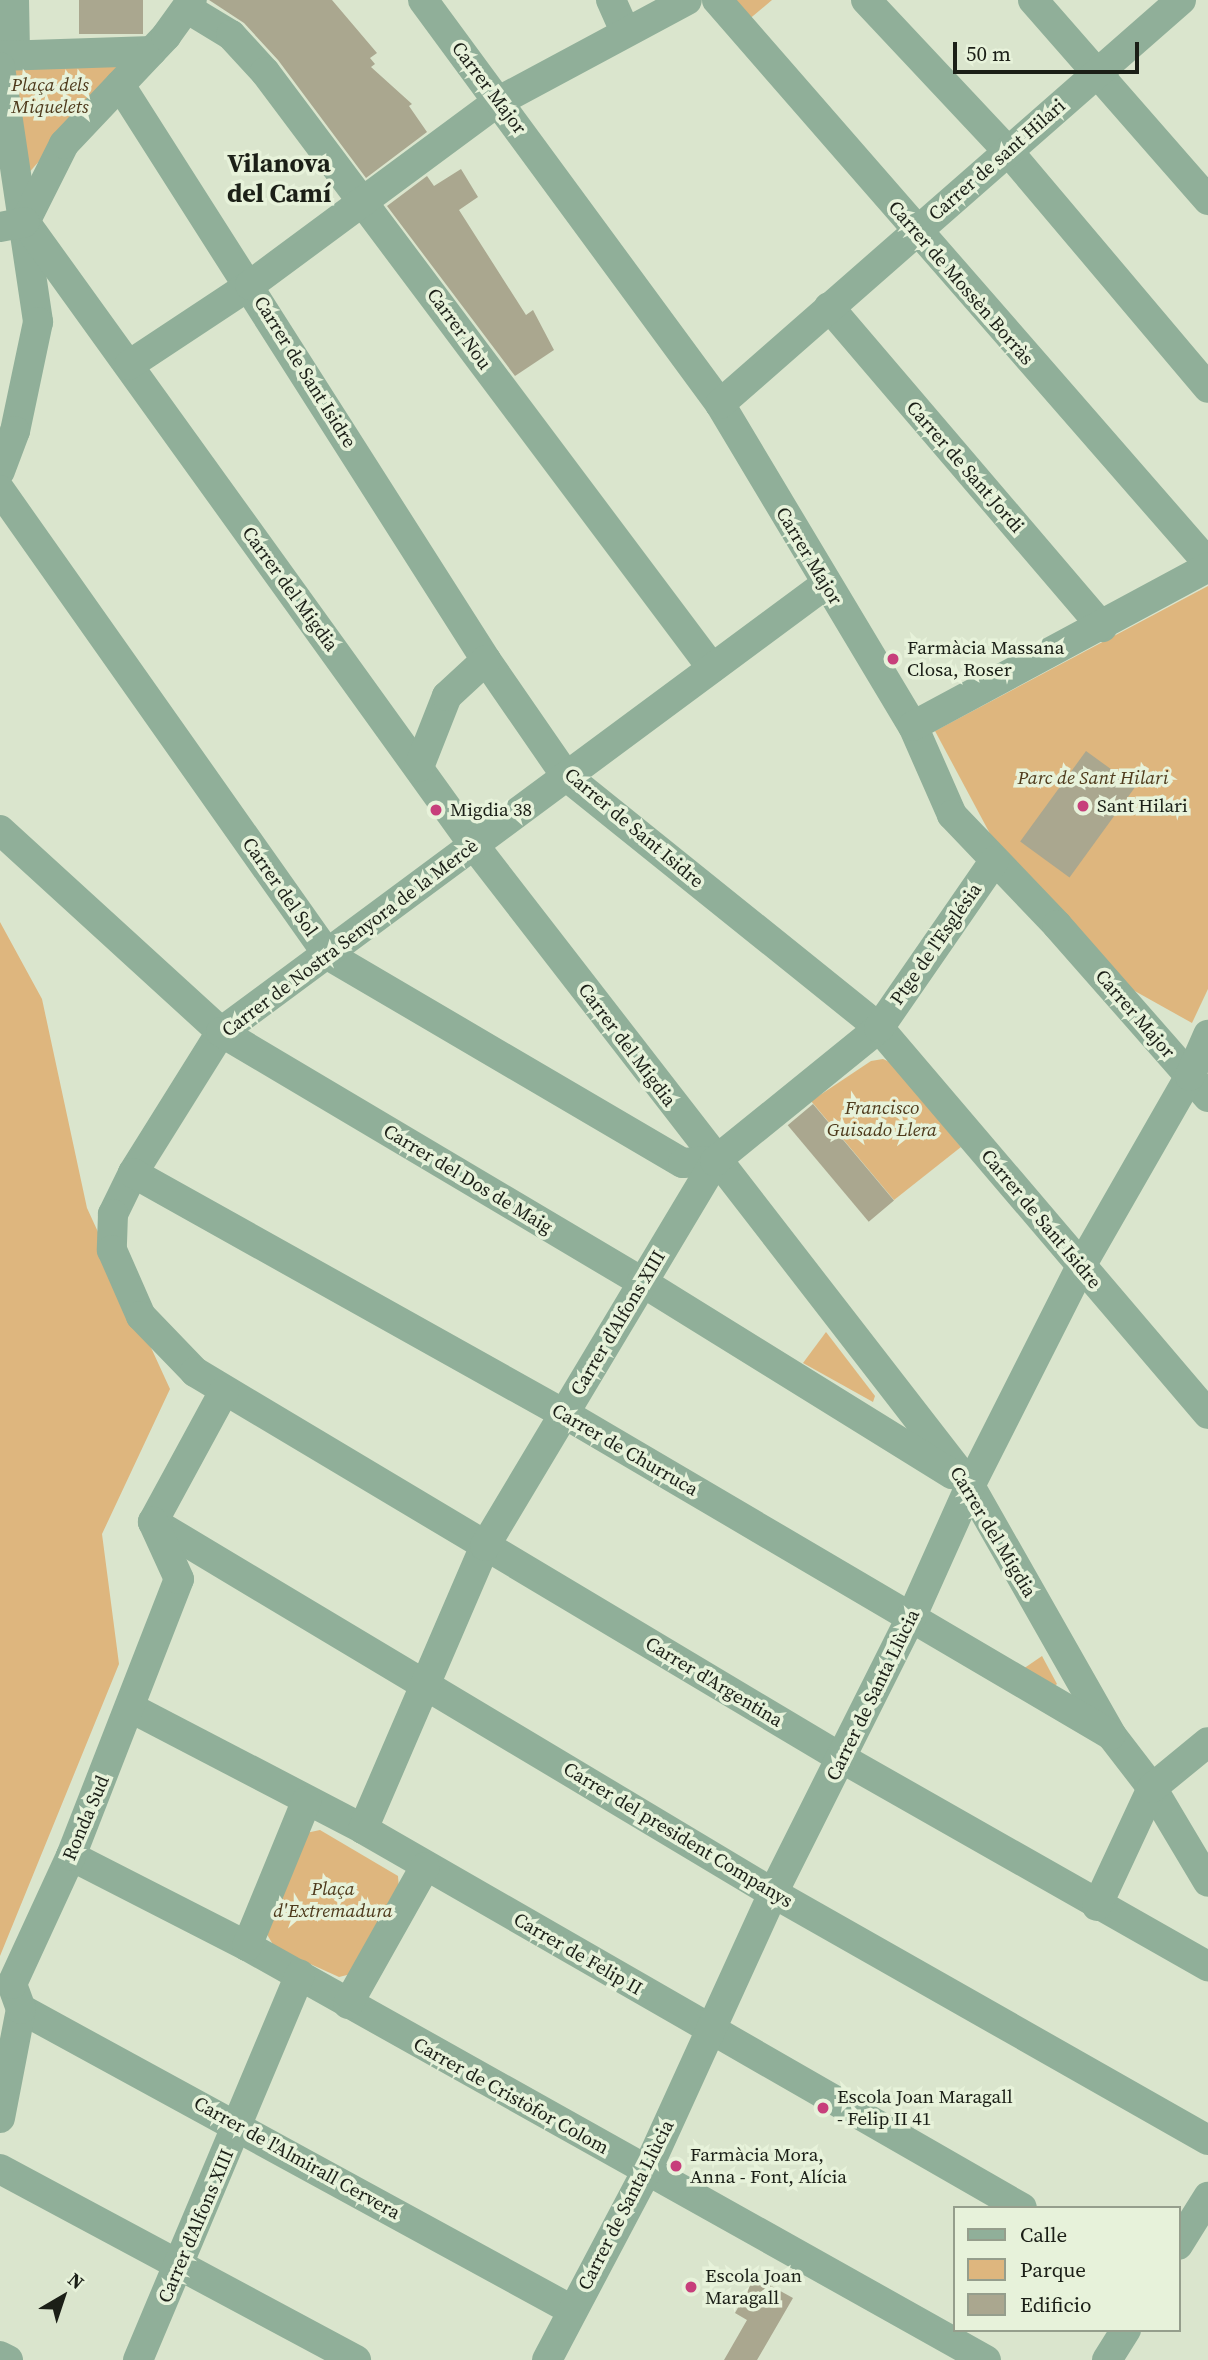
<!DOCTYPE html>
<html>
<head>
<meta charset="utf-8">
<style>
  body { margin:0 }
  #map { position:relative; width:1208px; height:2360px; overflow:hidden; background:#dae5cd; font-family:"Source Serif 4",serif }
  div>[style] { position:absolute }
  .green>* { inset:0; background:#deb67e }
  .building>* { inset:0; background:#aaa78f; transform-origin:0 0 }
  .minor>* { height:30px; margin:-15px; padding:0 15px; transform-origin:15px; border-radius:15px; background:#90af99 }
  .dots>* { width:19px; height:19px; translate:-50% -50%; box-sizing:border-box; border:4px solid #e7f2da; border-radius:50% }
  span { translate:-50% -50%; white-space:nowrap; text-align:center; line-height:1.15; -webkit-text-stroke:7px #e7f2da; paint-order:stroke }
  .park-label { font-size:19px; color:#4e3a1c; font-style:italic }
  .street-label { font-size:19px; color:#1b1f17 }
  .poi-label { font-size:19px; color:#1b1f17 }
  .left { translate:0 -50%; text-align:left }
  .district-label { font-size:26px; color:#1b1f17; font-weight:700 }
  .legend { position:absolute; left:953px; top:2206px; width:228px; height:126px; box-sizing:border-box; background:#e7f2da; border:2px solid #959e8c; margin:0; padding:9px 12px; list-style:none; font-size:21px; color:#1b1f17 }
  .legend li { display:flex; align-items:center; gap:14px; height:35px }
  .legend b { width:35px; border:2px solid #959e8c }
  .north { position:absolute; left:28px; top:2262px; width:70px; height:70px; -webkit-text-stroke:5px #e7f2da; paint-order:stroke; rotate:39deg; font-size:19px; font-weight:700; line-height:28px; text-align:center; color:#1b1f17 }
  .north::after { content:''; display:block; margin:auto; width:24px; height:32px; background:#1b1f17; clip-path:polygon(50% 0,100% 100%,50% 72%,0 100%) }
  .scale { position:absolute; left:953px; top:42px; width:186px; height:32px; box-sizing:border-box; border:4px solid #1b1f17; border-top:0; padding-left:9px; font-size:21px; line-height:24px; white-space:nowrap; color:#1b1f17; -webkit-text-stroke:5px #e7f2da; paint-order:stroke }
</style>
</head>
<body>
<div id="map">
  <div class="green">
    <div style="clip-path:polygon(735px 0,772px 0,747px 21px)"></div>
    <div style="clip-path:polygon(132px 56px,26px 176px,9px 64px)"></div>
    <div style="clip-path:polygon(1208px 586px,1208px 989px,1192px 1023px,1124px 985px,995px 843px,935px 731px)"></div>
    <div style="clip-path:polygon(0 922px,42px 999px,87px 1208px,170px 1389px,102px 1534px,119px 1664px,0 1956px)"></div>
    <div style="clip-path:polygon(883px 1059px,892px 1063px,961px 1147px,894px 1200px,811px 1101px,871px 1061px)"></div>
    <div style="clip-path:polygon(826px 1332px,875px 1396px,873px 1402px,803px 1363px)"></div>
    <div style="clip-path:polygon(1042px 1656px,1057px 1684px,1052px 1688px,1023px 1669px)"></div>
    <div style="clip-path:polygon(320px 1830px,398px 1876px,399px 1890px,351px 1974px,339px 1977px,275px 1948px,265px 1931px,306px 1833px)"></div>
  </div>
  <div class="building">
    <div style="left:79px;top:0;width:64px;height:34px"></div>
    <div style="clip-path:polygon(209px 0,332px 0,377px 53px,370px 58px,375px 64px,371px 67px,412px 104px,409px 106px,427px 132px,366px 178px,278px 60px,244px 23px)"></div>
    <div style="clip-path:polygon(461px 169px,478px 197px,459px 210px,526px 315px,533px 310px,554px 350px,515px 376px,387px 206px,427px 176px,434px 186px)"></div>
    <div style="left:1086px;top:751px;width:61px;height:112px;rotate:36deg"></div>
    <div style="left:813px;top:1104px;width:126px;height:33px;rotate:50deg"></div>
    <div style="clip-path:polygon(755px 2277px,793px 2298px,757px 2360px,724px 2360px,747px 2320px,735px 2313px)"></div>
  </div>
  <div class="minor">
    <div style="left:14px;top:0;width:54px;rotate:88.9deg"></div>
    <div style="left:423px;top:0;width:501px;rotate:53.68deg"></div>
    <div style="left:720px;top:404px;width:375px;rotate:59.1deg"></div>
    <div style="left:913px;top:726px;width:97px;rotate:66.3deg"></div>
    <div style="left:952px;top:815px;width:152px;rotate:46.3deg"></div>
    <div style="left:1057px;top:925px;width:229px;rotate:48.7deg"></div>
    <div style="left:611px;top:0;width:35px;rotate:66deg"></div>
    <div style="left:717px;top:0;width:747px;rotate:48.91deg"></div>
    <div style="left:866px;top:0;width:207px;rotate:46.8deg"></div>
    <div style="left:1008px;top:151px;width:310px;rotate:49.8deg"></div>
    <div style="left:1033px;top:0;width:266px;rotate:48.8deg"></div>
    <div style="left:188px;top:9px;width:50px;rotate:31.2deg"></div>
    <div style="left:231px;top:35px;width:50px;rotate:47.4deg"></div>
    <div style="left:265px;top:72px;width:745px;rotate:53.13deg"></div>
    <div style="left:0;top:56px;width:152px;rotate:-1.9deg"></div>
    <div style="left:0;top:67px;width:258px;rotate:81.5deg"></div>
    <div style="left:38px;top:322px;width:111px;rotate:101.9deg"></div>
    <div style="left:15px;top:431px;width:43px;rotate:110.6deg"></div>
    <div style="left:120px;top:85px;width:682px;rotate:57.52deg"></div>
    <div style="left:486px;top:660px;width:141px;rotate:55.4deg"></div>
    <div style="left:566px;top:776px;width:402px;rotate:38.8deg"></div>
    <div style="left:879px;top:1028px;width:507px;rotate:49.56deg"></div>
    <div style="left:25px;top:222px;width:767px;rotate:54.24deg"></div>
    <div style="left:473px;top:844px;width:812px;rotate:52.25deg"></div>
    <div style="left:970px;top:1486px;width:288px;rotate:60.4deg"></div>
    <div style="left:1112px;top:1736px;width:66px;rotate:52.4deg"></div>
    <div style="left:1152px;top:1788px;width:109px;rotate:59.2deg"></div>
    <div style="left:25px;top:222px;width:87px;rotate:-63.4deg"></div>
    <div style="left:64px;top:144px;width:149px;rotate:-46.6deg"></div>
    <div style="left:166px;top:36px;width:44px;rotate:-54.2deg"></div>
    <div style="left:0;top:227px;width:25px;rotate:-11deg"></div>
    <div style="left:829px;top:307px;width:421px;rotate:49.5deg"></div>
    <div style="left:129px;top:365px;width:145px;rotate:-33.5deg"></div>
    <div style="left:250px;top:285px;width:310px;rotate:-36.5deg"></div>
    <div style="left:499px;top:101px;width:213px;rotate:-28.2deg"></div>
    <div style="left:720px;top:404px;width:613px;rotate:-41.23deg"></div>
    <div style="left:0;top:490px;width:569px;rotate:54.8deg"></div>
    <div style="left:328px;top:955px;width:411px;rotate:30.4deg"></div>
    <div style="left:683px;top:1163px;width:32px;rotate:-4deg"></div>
    <div style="left:826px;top:584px;width:753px;rotate:143.48deg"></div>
    <div style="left:221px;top:1032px;width:166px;rotate:122deg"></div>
    <div style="left:133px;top:1173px;width:46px;rotate:116deg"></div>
    <div style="left:113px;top:1214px;width:36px;rotate:92deg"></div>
    <div style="left:112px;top:1250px;width:72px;rotate:66.3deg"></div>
    <div style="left:141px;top:1316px;width:78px;rotate:46deg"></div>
    <div style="left:195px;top:1372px;width:755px;rotate:30.85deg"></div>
    <div style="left:843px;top:1759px;width:420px;rotate:29.6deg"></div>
    <div style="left:913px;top:726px;width:335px;rotate:-28.3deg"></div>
    <div style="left:419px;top:767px;width:76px;rotate:-68.5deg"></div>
    <div style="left:447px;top:696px;width:53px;rotate:-42.7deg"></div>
    <div style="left:0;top:830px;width:299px;rotate:42.4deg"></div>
    <div style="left:221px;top:1032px;width:490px;rotate:30.7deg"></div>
    <div style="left:642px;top:1282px;width:365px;rotate:31.8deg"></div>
    <div style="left:133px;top:1173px;width:495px;rotate:29.2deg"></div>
    <div style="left:565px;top:1414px;width:633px;rotate:30.45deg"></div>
    <div style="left:153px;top:1522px;width:723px;rotate:30.9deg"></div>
    <div style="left:773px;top:1893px;width:500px;rotate:29.59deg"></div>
    <div style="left:153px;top:1522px;width:149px;rotate:-61.5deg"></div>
    <div style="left:131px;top:1708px;width:262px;rotate:27.5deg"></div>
    <div style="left:363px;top:1829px;width:760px;rotate:29.9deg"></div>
    <div style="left:363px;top:1829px;width:308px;rotate:-66.7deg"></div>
    <div style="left:485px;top:1546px;width:448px;rotate:-59.1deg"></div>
    <div style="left:715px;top:1161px;width:211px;rotate:-39deg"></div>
    <div style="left:879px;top:1028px;width:203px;rotate:-55.4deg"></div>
    <div style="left:71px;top:1856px;width:198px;rotate:27.1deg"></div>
    <div style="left:247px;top:1946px;width:847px;rotate:29.26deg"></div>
    <div style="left:1097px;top:1906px;width:130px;rotate:-65deg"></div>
    <div style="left:1152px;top:1788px;width:72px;rotate:-39.4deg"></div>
    <div style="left:247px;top:1946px;width:156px;rotate:-67.7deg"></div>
    <div style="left:348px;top:2004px;width:157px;rotate:-60.7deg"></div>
    <div style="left:21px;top:2009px;width:628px;rotate:28.65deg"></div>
    <div style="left:0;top:2118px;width:111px;rotate:-79.1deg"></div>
    <div style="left:21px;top:2009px;width:27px;rotate:-110deg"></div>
    <div style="left:12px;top:1984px;width:141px;rotate:-65.3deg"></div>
    <div style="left:71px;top:1856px;width:297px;rotate:-68.7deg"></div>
    <div style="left:179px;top:1579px;width:63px;rotate:-114.5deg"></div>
    <div style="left:0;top:2169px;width:404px;rotate:28.2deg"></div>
    <div style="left:1178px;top:2245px;width:57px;rotate:-58deg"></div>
    <div style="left:0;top:2356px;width:9px;rotate:27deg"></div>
    <div style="left:138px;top:2360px;width:418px;rotate:-67.2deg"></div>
    <div style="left:547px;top:2360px;width:212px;rotate:-62.2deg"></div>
    <div style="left:646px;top:2172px;width:307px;rotate:-65.5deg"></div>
    <div style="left:773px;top:1893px;width:308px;rotate:-63.4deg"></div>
    <div style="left:911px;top:1618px;width:145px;rotate:-65.9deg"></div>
    <div style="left:970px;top:1486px;width:246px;rotate:-63.2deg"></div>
    <div style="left:1081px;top:1266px;width:219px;rotate:-60.2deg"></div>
    <div style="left:1190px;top:1076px;width:45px;rotate:-66.3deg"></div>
    <div style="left:1107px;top:2360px;width:36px;rotate:-58deg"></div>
  </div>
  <div class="dots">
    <div style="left:893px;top:659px;background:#c73f7b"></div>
    <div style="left:1083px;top:806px;background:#c73f7b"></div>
    <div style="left:436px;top:810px;background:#c73f7b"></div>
    <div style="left:823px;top:2108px;background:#c73f7b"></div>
    <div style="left:676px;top:2166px;background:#c73f7b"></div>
    <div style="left:691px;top:2287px;background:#c73f7b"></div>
  </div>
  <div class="park-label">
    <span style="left:50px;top:96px">Plaça dels<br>Miquelets</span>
    <span style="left:1093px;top:778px">Parc de Sant Hilari</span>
    <span style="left:882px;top:1119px">Francisco<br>Guisado Llera</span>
    <span style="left:333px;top:1900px">Plaça<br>d'Extremadura</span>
  </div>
  <div class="street-label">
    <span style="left:489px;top:88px;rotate:53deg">Carrer Major</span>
    <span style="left:997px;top:160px;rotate:-41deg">Carrer de sant Hilari</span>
    <span style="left:961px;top:283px;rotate:49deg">Carrer de Mossèn Borràs</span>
    <span style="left:459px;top:329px;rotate:54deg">Carrer Nou</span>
    <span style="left:305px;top:372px;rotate:58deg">Carrer de Sant Isidre</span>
    <span style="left:965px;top:467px;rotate:49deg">Carrer de Sant Jordi</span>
    <span style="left:809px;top:556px;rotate:59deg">Carrer Major</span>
    <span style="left:290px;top:589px;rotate:54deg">Carrer del Migdia</span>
    <span style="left:634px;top:828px;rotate:40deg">Carrer de Sant Isidre</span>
    <span style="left:280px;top:887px;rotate:55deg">Carrer del Sol</span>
    <span style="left:350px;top:938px;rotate:-37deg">Carrer de Nostra Senyora de la Mercè</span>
    <span style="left:936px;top:944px;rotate:-55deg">Ptge de l'Església</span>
    <span style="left:1135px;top:1014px;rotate:49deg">Carrer Major</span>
    <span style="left:627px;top:1045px;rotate:53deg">Carrer del Migdia</span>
    <span style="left:468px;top:1179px;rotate:31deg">Carrer del Dos de Maig</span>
    <span style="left:1041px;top:1219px;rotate:50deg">Carrer de Sant Isidre</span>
    <span style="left:618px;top:1323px;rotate:-59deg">Carrer d'Alfons XIII</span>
    <span style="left:625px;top:1450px;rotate:30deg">Carrer de Churruca</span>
    <span style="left:993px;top:1532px;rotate:59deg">Carrer del Migdia</span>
    <span style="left:714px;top:1682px;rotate:31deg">Carrer d'Argentina</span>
    <span style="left:873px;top:1695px;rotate:-64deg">Carrer de Santa Llùcia</span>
    <span style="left:86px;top:1818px;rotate:-67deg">Ronda Sud</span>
    <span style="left:678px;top:1835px;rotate:31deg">Carrer del president Companys</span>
    <span style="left:578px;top:1954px;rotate:30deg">Carrer de Felip II</span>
    <span style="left:511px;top:2096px;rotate:29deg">Carrer de Cristòfor Colom</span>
    <span style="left:297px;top:2158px;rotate:29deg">Carrer de l'Almirall Cervera</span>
    <span style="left:626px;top:2205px;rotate:-63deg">Carrer de Santa Llùcia</span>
    <span style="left:196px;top:2226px;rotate:-67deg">Carrer d'Alfons XIII</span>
  </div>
  <div class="poi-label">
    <span class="left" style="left:907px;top:659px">Farmàcia Massana<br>Closa, Roser</span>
    <span class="left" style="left:1097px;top:806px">Sant Hilari</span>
    <span class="left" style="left:450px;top:810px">Migdia 38</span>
    <span class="left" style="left:837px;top:2108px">Escola Joan Maragall<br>- Felip II 41</span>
    <span class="left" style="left:690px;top:2166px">Farmàcia Mora,<br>Anna - Font, Alícia</span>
    <span class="left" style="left:705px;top:2287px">Escola Joan<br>Maragall</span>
  </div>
  <div class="district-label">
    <span style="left:279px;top:179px">Vilanova<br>del Camí</span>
  </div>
  <ul class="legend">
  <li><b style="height:9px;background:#90af99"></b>Calle</li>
  <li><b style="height:19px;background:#deb67e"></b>Parque</li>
  <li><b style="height:19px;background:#aaa78f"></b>Edificio</li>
  </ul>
  <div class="north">N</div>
  <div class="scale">50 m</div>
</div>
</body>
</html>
